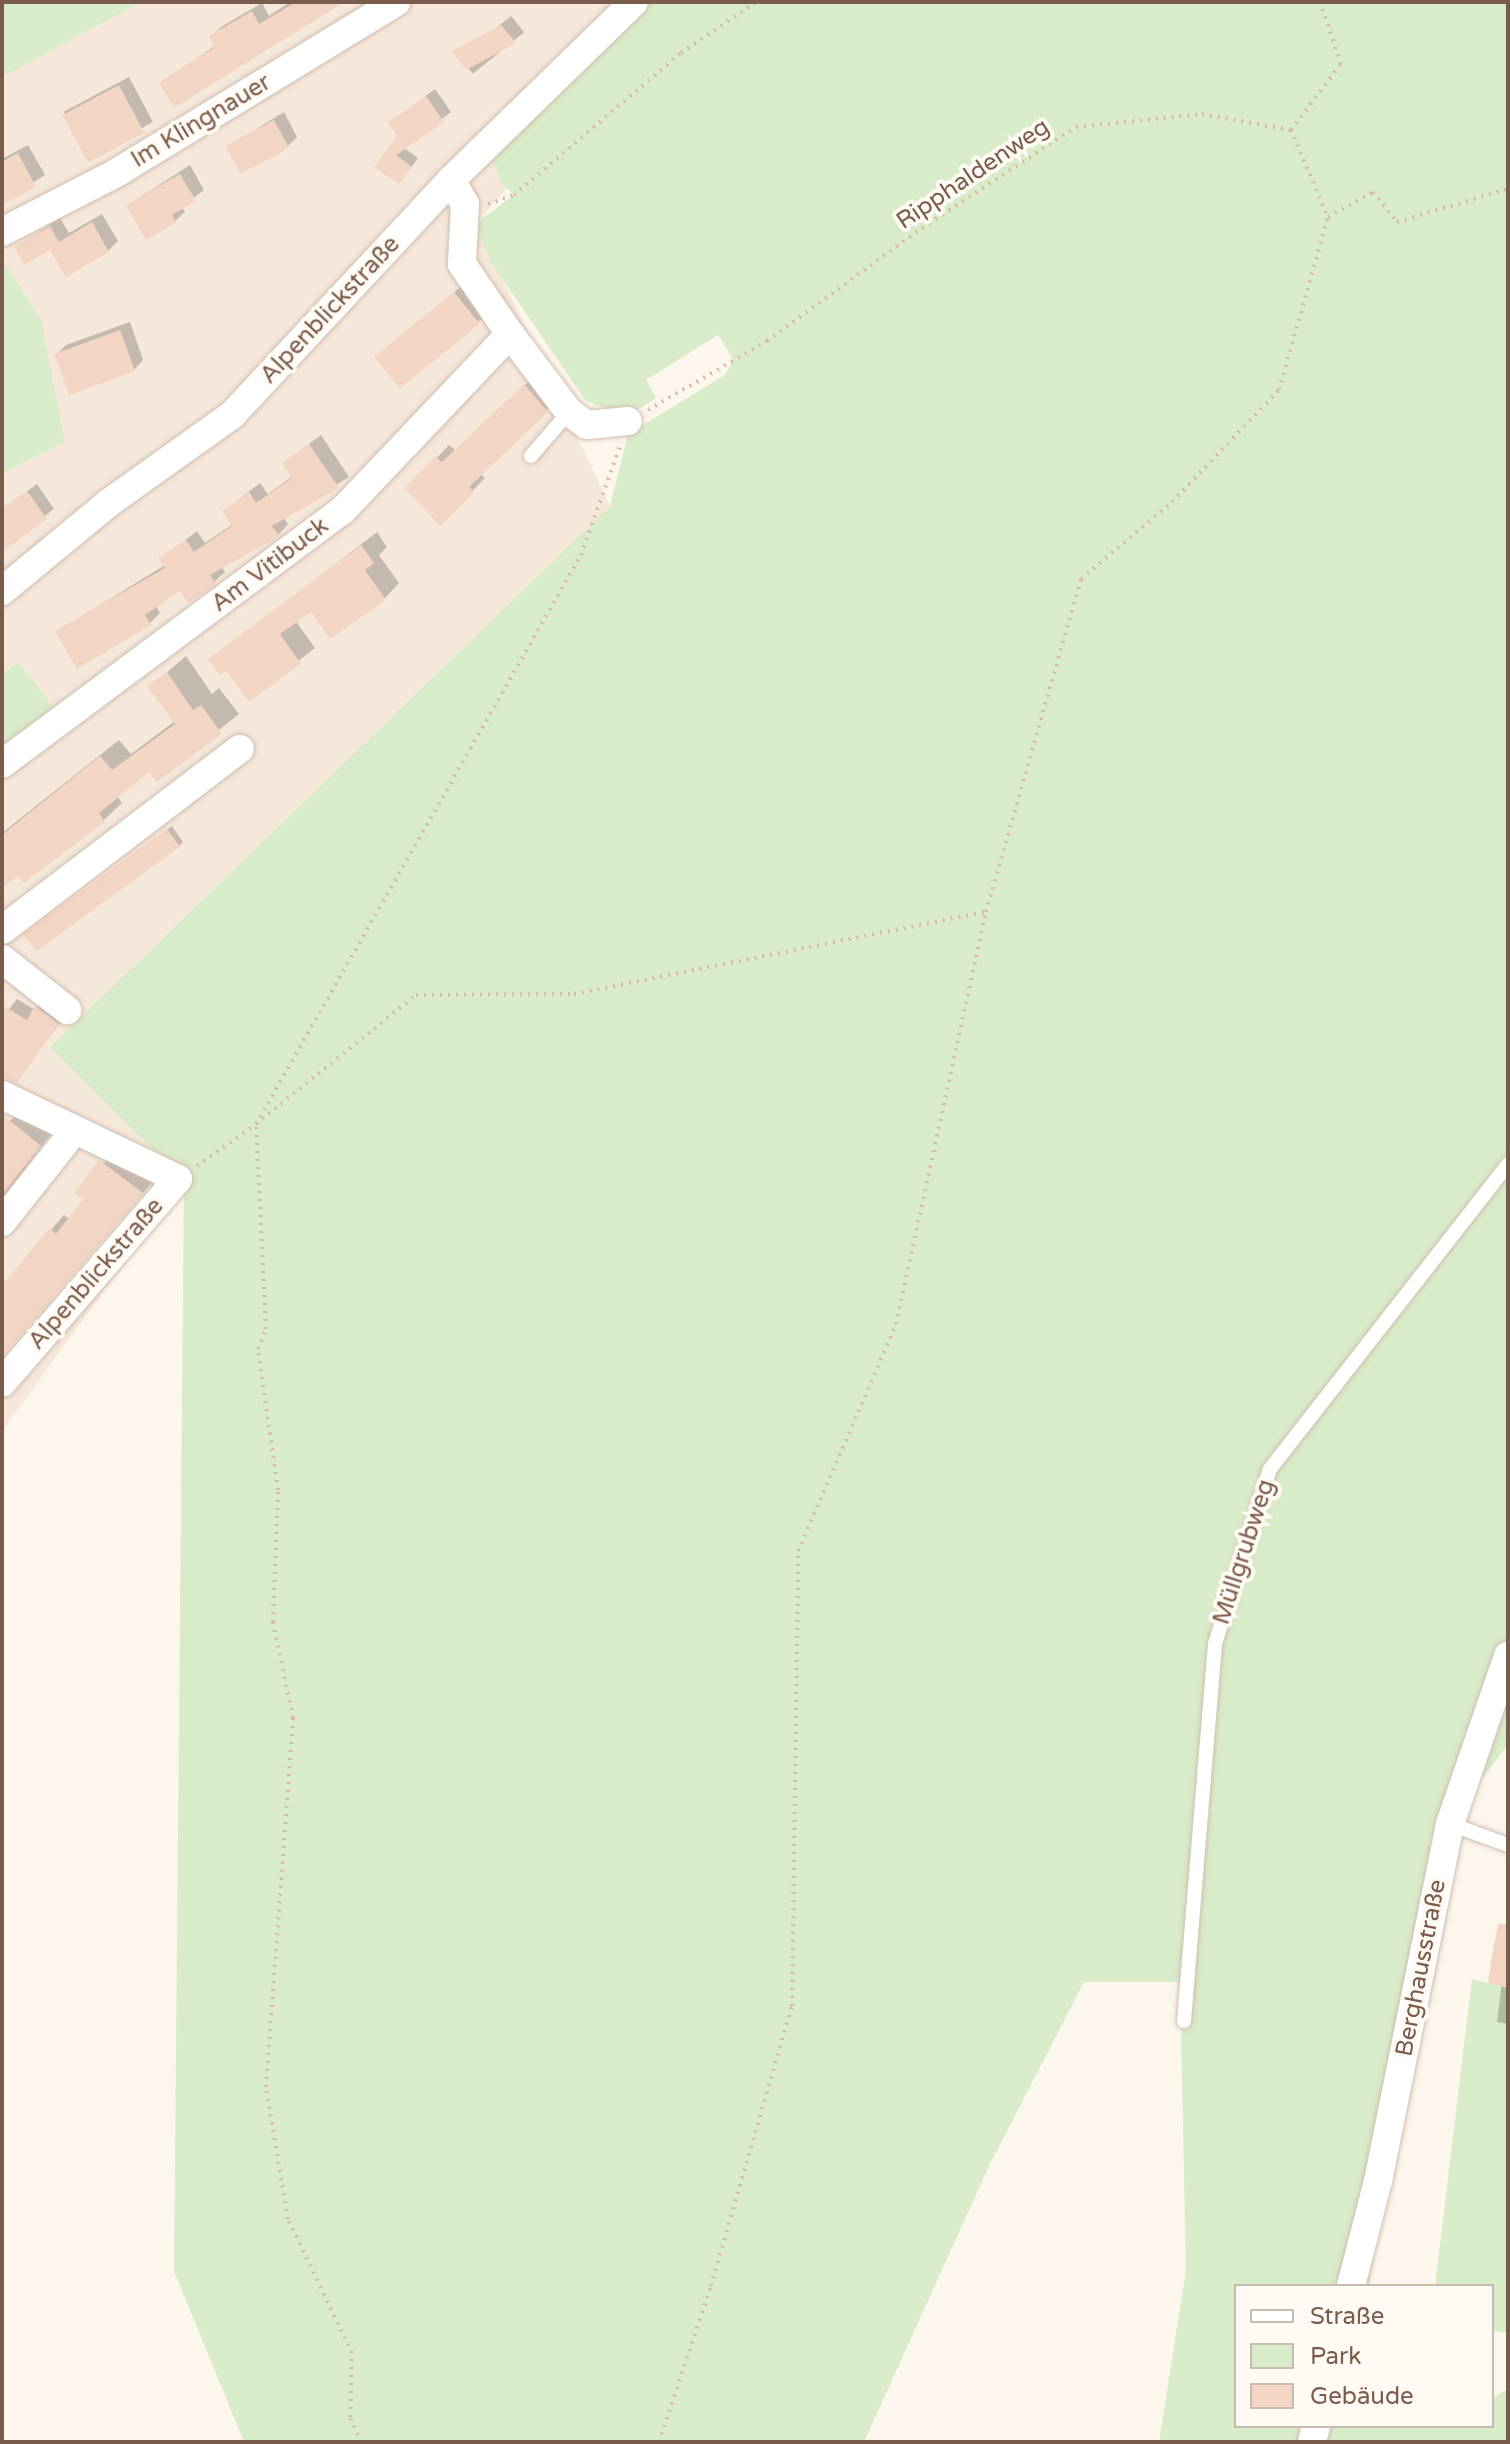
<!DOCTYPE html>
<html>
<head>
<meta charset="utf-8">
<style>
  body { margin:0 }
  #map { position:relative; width:1510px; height:2444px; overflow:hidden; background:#fdf6ec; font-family:"Varela Round",sans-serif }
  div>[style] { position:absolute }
  .residential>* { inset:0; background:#f5e8da }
  .green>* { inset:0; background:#d8ecc9 }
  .shadow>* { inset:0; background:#0003; transform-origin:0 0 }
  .building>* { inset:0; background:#f3d5c3; transform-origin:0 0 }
  .path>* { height:4px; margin-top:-2px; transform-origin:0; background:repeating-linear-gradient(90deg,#d9b8a5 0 2px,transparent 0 8px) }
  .roads { filter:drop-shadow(0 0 2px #d1beb0) drop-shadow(0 0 2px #d1beb0) }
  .lane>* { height:14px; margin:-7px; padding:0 7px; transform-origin:7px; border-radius:7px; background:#fff }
  .street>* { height:28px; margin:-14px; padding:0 14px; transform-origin:14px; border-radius:14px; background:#fff }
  span { translate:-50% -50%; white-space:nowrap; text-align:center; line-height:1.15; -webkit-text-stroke:8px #fffaf3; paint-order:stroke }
  .street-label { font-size:24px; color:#7a5c4d }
  .frame { position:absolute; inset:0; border:4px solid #7a5c4d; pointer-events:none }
  .legend { position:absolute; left:1234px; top:2284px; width:260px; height:144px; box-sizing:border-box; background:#fffaf3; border:2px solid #cabbb1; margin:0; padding:10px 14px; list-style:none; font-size:24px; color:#7a5c4d }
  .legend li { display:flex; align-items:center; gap:16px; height:40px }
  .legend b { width:40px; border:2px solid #cabbb1 }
</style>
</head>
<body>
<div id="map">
  <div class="residential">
    <div style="clip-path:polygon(141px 2px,674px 2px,476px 223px,610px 506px,50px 1047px,184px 1181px,2px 1431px,2px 77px)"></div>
  </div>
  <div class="green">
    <div style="clip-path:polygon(2px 2px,141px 2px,2px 77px)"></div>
    <div style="clip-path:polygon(648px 2px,1508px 2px,1508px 1744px,1449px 1824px,1369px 2286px,1236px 2286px,1236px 2426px,1492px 2426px,1492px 2398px,1508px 2389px,1508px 2442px,1159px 2442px,1186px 2270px,1180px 1982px,1084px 1982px,989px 2166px,864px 2442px,244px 2442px,174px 2271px,184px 1181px,50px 1047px,610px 506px,628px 434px,725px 375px,733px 359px,718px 335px,646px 380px,656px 398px,633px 413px,618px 414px,585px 400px,491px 262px,477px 231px,476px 223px,514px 195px,501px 182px,490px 154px)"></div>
    <div style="clip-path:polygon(2px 259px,41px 320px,65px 442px,2px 473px)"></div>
    <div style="clip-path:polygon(18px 662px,53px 707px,2px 746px,2px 674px)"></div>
    <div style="clip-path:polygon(1494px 1943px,1508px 1946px,1508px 2333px,1492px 2331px,1492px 2286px,1435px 2286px,1472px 1979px,1488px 1983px)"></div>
  </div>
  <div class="shadow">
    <div style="clip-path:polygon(290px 2px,341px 2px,161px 83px,216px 45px,212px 36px,221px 27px,262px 3px,269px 16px)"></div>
    <div style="left:511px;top:16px;width:21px;height:66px;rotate:51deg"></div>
    <div style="left:129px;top:77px;width:51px;height:74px;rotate:62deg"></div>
    <div style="clip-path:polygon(435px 89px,451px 112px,404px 148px,418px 158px,407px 173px,377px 167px,399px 136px,390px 123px)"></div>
    <div style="clip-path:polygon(284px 112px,297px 137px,288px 146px,229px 146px)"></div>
    <div style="clip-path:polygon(28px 145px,45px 175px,2px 203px,2px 159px)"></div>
    <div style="clip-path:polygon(190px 165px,204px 190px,182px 207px,185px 212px,175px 221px,128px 205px)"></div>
    <div style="clip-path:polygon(102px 214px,118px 241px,108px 251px,16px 247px,60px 218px,69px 233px)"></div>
    <div style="left:464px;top:284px;width:38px;height:114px;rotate:50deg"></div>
    <div style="clip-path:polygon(130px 322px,143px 360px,134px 370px,56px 355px,66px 345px)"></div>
    <div style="clip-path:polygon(538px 373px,559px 398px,480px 474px,485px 478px,440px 523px,408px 488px,449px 445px,456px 451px)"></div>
    <div style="clip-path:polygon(321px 435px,349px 477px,283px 517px,288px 524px,278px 535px,221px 566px,225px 572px,214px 582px,181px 589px,156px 606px,160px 613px,150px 623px,58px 631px,165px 565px,161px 559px,197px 531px,205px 543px,233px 524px,224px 511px,260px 483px,268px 494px,293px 476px,284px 463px)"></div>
    <div style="clip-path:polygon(37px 484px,54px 509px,2px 548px,2px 509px)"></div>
    <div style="clip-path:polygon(377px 532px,387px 547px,379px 555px,399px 583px,385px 598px,312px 609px,295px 620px,315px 648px,249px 699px,227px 668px,211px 660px)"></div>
    <div style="clip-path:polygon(186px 656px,212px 694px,219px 688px,239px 714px,157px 779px,150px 769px,117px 796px,122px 803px,104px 820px,2px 885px,2px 833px,119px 740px,131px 754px,175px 721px,150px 687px)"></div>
    <div style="clip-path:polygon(172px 826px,183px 842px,179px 846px,37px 950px,30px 931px)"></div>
    <div style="clip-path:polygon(46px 998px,67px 1014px,16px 1081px,2px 1078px,2px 1018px,17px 999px,35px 1010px)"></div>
    <div style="clip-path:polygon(25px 1106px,54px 1130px,2px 1199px,2px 1118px,8px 1123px)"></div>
    <div style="clip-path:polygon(117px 1149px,156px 1178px,2px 1356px,2px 1286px,64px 1215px,70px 1219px,85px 1199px,77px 1192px)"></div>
    <div style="clip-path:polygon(1508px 1933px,1508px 2024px,1497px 2022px)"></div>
  </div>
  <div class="building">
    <div style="clip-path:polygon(296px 2px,344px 2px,174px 108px,159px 82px,215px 47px,209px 36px,252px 11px,259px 24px)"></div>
    <div style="clip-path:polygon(501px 25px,516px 43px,466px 70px,452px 51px)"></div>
    <div style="left:119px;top:85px;width:54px;height:64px;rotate:62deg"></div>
    <div style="clip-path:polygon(426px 96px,444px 122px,396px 155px,412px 167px,399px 184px,374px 167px,397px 136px,388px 122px)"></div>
    <div style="left:274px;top:120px;width:32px;height:55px;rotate:62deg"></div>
    <div style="clip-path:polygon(18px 153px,36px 187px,2px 205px,2px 162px)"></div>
    <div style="clip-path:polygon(180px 174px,196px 201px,172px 215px,176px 223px,146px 240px,126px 205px)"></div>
    <div style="clip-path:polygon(92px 222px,109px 252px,66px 277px,50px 250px,24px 265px,14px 247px,50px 226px,59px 242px)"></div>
    <div style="left:454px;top:292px;width:41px;height:103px;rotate:51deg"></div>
    <div style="left:120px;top:330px;width:44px;height:70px;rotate:70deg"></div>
    <div style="clip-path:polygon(524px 384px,548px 412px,469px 487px,474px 492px,440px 526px,405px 488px,435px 456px,442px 462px)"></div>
    <div style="clip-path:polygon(309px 444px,339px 488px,272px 526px,279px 536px,210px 575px,216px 584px,188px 603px,180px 591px,145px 615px,151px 625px,77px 669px,55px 631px,165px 568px,158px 558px,186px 540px,194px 552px,232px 526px,222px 511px,249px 492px,256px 503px,292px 478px,282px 463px)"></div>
    <div style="clip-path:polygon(27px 491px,47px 519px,2px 552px,2px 509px)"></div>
    <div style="clip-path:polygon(361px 545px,374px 563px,365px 570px,386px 600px,330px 639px,311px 612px,280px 634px,301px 664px,249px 702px,226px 671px,220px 675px,208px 659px)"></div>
    <div style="clip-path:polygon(167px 672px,193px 710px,201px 705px,222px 734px,157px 782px,149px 772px,99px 813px,105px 822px,24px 883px,18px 876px,2px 888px,2px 835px,100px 756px,112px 770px,175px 724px,147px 686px)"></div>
    <div style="left:167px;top:829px;width:22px;height:178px;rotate:54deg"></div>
    <div style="clip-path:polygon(2px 1005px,27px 1020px,35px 1006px,59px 1024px,17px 1083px,2px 1078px)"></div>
    <div style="clip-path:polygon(2px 1114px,41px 1146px,2px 1195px)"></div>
    <div style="clip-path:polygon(99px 1160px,143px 1193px,2px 1357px,2px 1286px,49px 1228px,56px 1234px,83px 1199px,74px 1193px)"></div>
    <div style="clip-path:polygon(1498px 1924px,1508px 1924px,1508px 1988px,1488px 1983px)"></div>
  </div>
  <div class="path">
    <div style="left:1291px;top:130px;width:83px;rotate:-52.9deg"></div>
    <div style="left:1341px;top:64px;width:65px;rotate:-108.7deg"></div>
    <div style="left:488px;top:204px;width:28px;rotate:-19deg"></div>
    <div style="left:514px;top:195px;width:219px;rotate:-40.4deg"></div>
    <div style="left:681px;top:53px;width:91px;rotate:-34.2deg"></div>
    <div style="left:648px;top:410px;width:138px;rotate:-30.1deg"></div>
    <div style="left:767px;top:341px;width:192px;rotate:-36.1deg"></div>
    <div style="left:922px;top:228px;width:184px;rotate:-33.3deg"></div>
    <div style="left:1076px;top:127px;width:127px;rotate:-5.9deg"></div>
    <div style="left:1202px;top:114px;width:90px;rotate:10.2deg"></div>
    <div style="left:1291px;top:130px;width:95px;rotate:67deg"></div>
    <div style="left:197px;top:1166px;width:72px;rotate:-35.4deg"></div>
    <div style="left:256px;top:1124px;width:655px;rotate:-60.27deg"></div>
    <div style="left:581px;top:555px;width:116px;rotate:-70.3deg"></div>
    <div style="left:361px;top:2442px;width:27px;rotate:-114deg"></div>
    <div style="left:350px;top:2417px;width:64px;rotate:-88.2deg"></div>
    <div style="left:352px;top:2353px;width:148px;rotate:-115.5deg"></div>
    <div style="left:288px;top:2219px;width:134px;rotate:-99.5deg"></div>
    <div style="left:266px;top:2087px;width:370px;rotate:-85.8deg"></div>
    <div style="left:293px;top:1718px;width:98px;rotate:-101.8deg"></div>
    <div style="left:273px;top:1622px;width:132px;rotate:-87.8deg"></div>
    <div style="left:278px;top:1490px;width:142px;rotate:-98.1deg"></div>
    <div style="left:258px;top:1349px;width:22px;rotate:-68deg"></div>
    <div style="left:266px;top:1329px;width:205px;rotate:-92.8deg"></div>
    <div style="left:256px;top:1124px;width:206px;rotate:-38.9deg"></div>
    <div style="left:416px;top:995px;width:158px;rotate:-0.4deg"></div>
    <div style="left:574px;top:994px;width:420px;rotate:-11.3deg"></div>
    <div style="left:659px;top:2442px;width:164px;rotate:-71.6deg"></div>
    <div style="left:711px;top:2286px;width:291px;rotate:-73.9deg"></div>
    <div style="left:792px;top:2006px;width:455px;rotate:-89.2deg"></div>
    <div style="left:798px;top:1551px;width:247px;rotate:-66.6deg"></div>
    <div style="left:896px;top:1324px;width:422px;rotate:-77.7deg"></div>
    <div style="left:986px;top:912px;width:346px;rotate:-74.1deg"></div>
    <div style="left:1081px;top:579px;width:119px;rotate:-40.2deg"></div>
    <div style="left:1172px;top:502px;width:155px;rotate:-46.3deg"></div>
    <div style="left:1279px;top:390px;width:180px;rotate:-74.2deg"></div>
    <div style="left:1328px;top:217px;width:51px;rotate:-29.1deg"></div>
    <div style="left:1373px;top:192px;width:38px;rotate:51deg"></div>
    <div style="left:1397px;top:222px;width:116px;rotate:-16.6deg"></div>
  </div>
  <div class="roads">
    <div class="lane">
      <div style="left:531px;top:456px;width:58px;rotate:-49.2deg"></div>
      <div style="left:1450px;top:1824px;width:62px;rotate:19.9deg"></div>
      <div style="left:1184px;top:2021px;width:378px;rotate:-85.3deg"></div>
      <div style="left:1215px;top:1644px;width:183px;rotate:-72.6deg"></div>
      <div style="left:1270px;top:1469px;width:387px;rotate:-52deg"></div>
    </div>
    <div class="street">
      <div style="left:451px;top:180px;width:28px;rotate:60deg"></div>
      <div style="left:465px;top:204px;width:60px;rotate:92.9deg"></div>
      <div style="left:462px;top:264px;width:85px;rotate:55.6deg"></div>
      <div style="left:510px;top:334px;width:98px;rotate:52.9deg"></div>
      <div style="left:569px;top:412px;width:22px;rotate:36deg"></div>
      <div style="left:587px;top:425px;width:41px;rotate:-5.6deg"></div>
      <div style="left:2px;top:232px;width:131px;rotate:-27.3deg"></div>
      <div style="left:118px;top:172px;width:326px;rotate:-31.4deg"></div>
      <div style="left:2px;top:591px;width:140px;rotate:-39.5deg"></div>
      <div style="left:110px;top:502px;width:150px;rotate:-35.5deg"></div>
      <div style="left:232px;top:415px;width:321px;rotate:-47deg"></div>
      <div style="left:451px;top:180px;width:255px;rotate:-44.2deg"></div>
      <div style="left:2px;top:764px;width:424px;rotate:-36.7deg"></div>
      <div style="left:342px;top:511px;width:244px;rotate:-46.5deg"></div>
      <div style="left:2px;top:930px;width:299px;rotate:-37.3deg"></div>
      <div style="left:2px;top:959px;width:83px;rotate:38.1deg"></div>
      <div style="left:2px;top:1095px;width:195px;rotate:25.5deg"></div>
      <div style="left:178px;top:1179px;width:269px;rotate:130.8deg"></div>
      <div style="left:2px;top:1222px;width:116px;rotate:-51.6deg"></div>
      <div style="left:1351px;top:2286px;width:108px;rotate:-75.6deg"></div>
      <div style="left:1378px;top:2181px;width:364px;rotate:-78.6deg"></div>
      <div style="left:1450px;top:1824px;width:178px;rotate:-71deg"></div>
      <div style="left:1312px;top:2442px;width:16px;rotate:-76deg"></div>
    </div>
  </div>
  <div class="street-label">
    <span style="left:201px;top:121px;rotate:-31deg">Im Klingnauer</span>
    <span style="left:973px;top:174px;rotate:-34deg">Ripphaldenweg</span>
    <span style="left:330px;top:310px;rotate:-47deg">Alpenblickstraße</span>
    <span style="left:270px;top:565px;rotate:-37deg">Am Vitibuck</span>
    <span style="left:96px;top:1274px;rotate:-49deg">Alpenblickstraße</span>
    <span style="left:1244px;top:1552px;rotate:-72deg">Müllgrubweg</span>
    <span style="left:1421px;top:1968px;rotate:-79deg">Berghausstraße</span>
  </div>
  <div class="frame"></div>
  <ul class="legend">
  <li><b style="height:10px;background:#fff"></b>Straße</li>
  <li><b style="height:22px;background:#d8ecc9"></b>Park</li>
  <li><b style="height:22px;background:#f3d5c3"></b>Gebäude</li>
  </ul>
</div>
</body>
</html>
